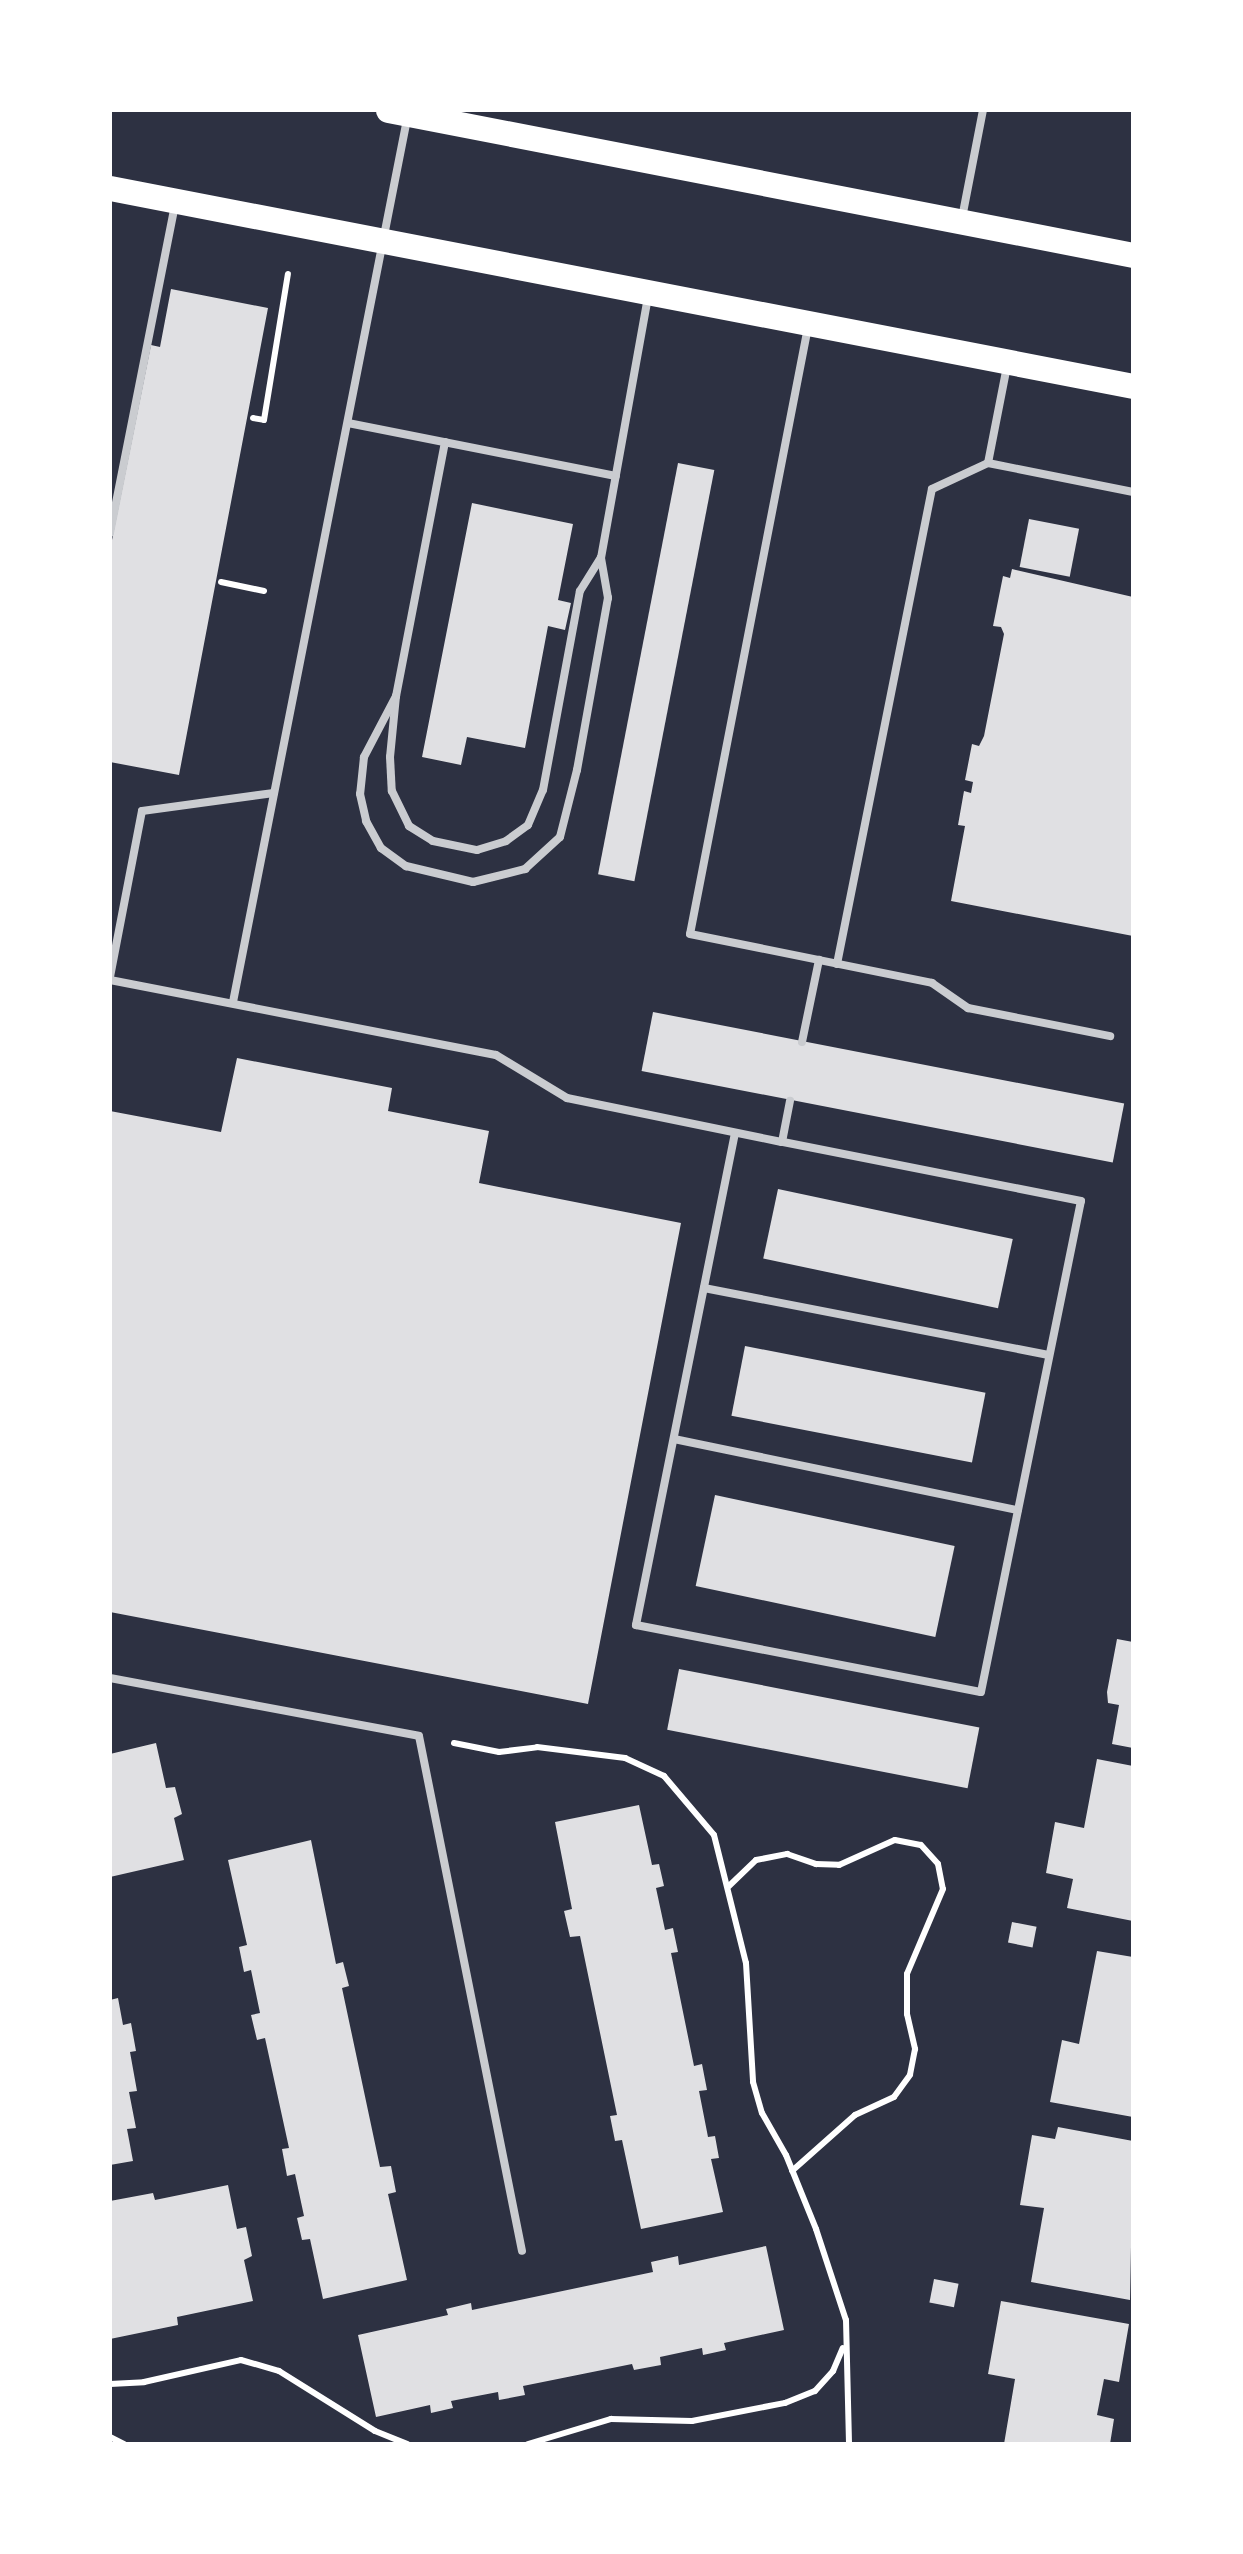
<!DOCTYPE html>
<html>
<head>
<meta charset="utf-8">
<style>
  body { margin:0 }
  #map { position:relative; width:1243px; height:2554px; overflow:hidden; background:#2d3142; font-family:Lora,serif }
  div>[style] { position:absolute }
  .building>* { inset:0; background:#e0e0e3; transform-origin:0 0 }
  .path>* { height:6px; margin:-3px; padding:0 3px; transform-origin:3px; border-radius:3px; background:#fff }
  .service>* { height:8px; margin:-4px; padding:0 4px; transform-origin:4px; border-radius:4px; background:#caccd0 }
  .primary>* { height:25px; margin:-12.5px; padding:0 12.5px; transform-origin:12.5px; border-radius:12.5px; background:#fff }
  span { translate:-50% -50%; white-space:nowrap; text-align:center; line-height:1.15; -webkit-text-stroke:9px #fff; paint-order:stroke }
  .frame { position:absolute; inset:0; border:112px solid #fff; pointer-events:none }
</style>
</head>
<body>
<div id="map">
  <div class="building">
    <div style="clip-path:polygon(171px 289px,268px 308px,179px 775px,110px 762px,110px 550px,151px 345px,160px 347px)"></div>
    <div style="left:678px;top:463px;width:37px;height:419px;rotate:11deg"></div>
    <div style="clip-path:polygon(472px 503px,573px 524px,558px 600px,571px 603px,565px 630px,548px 626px,525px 748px,467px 737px,461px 765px,422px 757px)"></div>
    <div style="left:1029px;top:519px;width:51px;height:49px;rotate:11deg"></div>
    <div style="clip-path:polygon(1012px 569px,1133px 597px,1133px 936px,951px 901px,965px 826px,958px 825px,964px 791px,971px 793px,973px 782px,965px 780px,972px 744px,979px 746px,984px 736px,1004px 634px,1001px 627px,993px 626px,1003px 576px,1010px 578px)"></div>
    <div style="left:653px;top:1012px;width:480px;height:60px;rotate:11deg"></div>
    <div style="clip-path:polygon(237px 1058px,392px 1088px,388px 1111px,489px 1131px,479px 1183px,681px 1223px,588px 1704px,110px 1612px,110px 1111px,221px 1132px)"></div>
    <div style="left:778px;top:1189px;width:240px;height:71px;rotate:12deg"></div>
    <div style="left:745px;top:1346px;width:245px;height:71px;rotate:11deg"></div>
    <div style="left:715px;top:1495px;width:245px;height:93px;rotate:12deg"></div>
    <div style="clip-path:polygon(1117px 1639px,1133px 1642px,1133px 1748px,1112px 1744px,1119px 1705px,1108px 1703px,1107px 1692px)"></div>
    <div style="left:679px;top:1669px;width:306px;height:62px;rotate:11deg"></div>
    <div style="clip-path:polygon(156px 1743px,166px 1788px,175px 1787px,182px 1814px,174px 1818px,184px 1860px,110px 1877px,110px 1754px)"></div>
    <div style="clip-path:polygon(1097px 1759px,1133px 1766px,1133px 1921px,1067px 1908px,1073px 1879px,1046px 1873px,1055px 1822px,1084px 1828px)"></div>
    <div style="clip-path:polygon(639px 1805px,652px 1865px,659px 1864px,664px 1886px,656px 1888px,665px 1930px,673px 1928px,678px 1952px,671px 1953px,694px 2066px,702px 2064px,707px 2090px,699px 2091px,708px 2137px,715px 2136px,719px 2158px,711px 2159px,723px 2212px,641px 2229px,622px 2140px,615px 2141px,610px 2116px,617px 2115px,580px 1936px,570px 1937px,564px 1911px,572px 1909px,555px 1822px)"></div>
    <div style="clip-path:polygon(311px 1840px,336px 1964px,343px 1962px,349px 1986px,342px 1988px,380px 2167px,391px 2166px,396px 2192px,388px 2194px,407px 2280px,323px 2299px,310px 2239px,302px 2240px,297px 2218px,304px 2216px,295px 2174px,287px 2176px,282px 2149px,289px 2148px,265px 2038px,257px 2040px,251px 2015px,260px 2013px,251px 1970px,244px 1972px,239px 1947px,247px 1945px,228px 1860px)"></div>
    <div style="left:1012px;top:1922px;width:25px;height:21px;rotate:11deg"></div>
    <div style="clip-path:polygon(1097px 1951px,1133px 1957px,1133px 2117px,1050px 2102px,1062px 2040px,1079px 2044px)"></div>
    <div style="clip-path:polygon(118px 1998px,123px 2025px,131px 2023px,136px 2051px,130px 2052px,137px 2091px,129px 2092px,136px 2128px,127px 2129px,133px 2161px,110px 2165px,110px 2000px)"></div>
    <div style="clip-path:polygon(1058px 2127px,1133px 2141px,1130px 2300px,1031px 2282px,1044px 2208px,1020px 2205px,1032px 2135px,1055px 2139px)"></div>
    <div style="clip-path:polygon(228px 2185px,237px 2229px,246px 2227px,252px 2256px,244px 2260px,253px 2301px,177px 2317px,178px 2325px,110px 2339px,110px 2201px,153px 2193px,155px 2200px)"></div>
    <div style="clip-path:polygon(766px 2246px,784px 2330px,724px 2343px,726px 2350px,703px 2355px,702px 2348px,660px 2357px,661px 2365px,634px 2370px,632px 2364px,523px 2386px,525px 2395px,499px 2400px,498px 2392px,451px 2401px,453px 2408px,431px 2413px,430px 2405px,376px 2417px,358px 2335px,448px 2315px,446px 2309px,471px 2303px,472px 2310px,653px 2272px,651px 2262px,678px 2256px,679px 2265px)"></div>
    <div style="left:934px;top:2279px;width:25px;height:24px;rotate:11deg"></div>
    <div style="clip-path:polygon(1001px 2301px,1129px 2324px,1119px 2382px,1104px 2379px,1097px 2415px,1114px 2419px,1110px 2444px,1004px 2444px,1015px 2379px,988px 2374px)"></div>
  </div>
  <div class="path">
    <div style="left:253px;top:418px;width:11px;rotate:10deg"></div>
    <div style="left:264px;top:420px;width:148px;rotate:-80.7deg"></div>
    <div style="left:221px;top:582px;width:44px;rotate:11.8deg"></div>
    <div style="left:454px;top:1743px;width:46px;rotate:11.3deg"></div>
    <div style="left:499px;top:1752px;width:38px;rotate:-7deg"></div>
    <div style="left:537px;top:1747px;width:89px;rotate:7.1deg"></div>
    <div style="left:625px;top:1758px;width:43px;rotate:24.8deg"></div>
    <div style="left:664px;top:1776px;width:77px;rotate:49.7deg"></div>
    <div style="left:714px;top:1835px;width:132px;rotate:76deg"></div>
    <div style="left:746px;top:1963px;width:119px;rotate:86.6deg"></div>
    <div style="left:753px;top:2082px;width:32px;rotate:74deg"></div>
    <div style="left:762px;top:2113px;width:48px;rotate:60.3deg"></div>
    <div style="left:786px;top:2155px;width:80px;rotate:67.9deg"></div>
    <div style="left:816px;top:2229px;width:96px;rotate:71.8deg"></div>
    <div style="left:846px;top:2320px;width:124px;rotate:88.6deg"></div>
    <div style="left:729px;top:1886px;width:37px;rotate:-44deg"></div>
    <div style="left:756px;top:1860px;width:32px;rotate:-11deg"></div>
    <div style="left:787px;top:1854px;width:31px;rotate:19deg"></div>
    <div style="left:816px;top:1864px;width:23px;rotate:2deg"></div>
    <div style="left:839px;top:1865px;width:61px;rotate:-24.1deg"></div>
    <div style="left:895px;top:1840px;width:26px;rotate:11deg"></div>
    <div style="left:921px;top:1845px;width:25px;rotate:48deg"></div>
    <div style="left:938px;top:1864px;width:25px;rotate:79deg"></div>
    <div style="left:943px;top:1889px;width:92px;rotate:113deg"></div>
    <div style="left:907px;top:1974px;width:40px;rotate:90deg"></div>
    <div style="left:907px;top:2014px;width:36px;rotate:77deg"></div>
    <div style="left:915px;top:2049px;width:26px;rotate:101deg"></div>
    <div style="left:910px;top:2075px;width:27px;rotate:126deg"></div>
    <div style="left:894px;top:2097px;width:43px;rotate:155.2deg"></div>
    <div style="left:855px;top:2115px;width:84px;rotate:138.4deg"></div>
    <div style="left:110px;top:2384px;width:34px;rotate:-3deg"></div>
    <div style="left:144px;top:2382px;width:99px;rotate:-12.8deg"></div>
    <div style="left:241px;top:2360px;width:40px;rotate:16deg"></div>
    <div style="left:279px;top:2371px;width:113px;rotate:32deg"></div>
    <div style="left:375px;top:2431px;width:35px;rotate:22deg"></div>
    <div style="left:110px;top:2437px;width:16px;rotate:27deg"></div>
    <div style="left:528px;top:2444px;width:87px;rotate:-16.8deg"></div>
    <div style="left:611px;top:2419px;width:81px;rotate:1.4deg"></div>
    <div style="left:692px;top:2421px;width:95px;rotate:-11deg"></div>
    <div style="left:785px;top:2403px;width:32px;rotate:-22deg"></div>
    <div style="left:815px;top:2391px;width:27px;rotate:-48deg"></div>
    <div style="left:833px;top:2371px;width:25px;rotate:-67deg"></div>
  </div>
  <div class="service">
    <div style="left:962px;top:218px;width:110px;rotate:-79deg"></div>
    <div style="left:808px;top:327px;width:618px;rotate:101deg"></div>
    <div style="left:690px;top:934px;width:247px;rotate:11.4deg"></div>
    <div style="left:932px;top:983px;width:44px;rotate:34.8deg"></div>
    <div style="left:968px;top:1008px;width:145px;rotate:11.2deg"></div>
    <div style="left:348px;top:423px;width:273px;rotate:11.2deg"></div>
    <div style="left:445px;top:442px;width:259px;rotate:100.9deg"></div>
    <div style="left:396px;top:696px;width:61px;rotate:95.6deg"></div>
    <div style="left:390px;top:757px;width:34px;rotate:87deg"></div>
    <div style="left:392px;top:791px;width:39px;rotate:64deg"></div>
    <div style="left:409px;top:826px;width:28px;rotate:32deg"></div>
    <div style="left:433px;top:841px;width:45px;rotate:11.6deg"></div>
    <div style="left:477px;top:850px;width:30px;rotate:-17deg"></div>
    <div style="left:506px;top:841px;width:27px;rotate:-36deg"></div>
    <div style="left:528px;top:825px;width:38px;rotate:-67deg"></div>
    <div style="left:543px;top:790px;width:202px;rotate:-79.5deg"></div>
    <div style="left:580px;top:591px;width:39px;rotate:-58deg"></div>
    <div style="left:988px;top:463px;width:148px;rotate:11.3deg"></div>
    <div style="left:110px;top:533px;width:334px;rotate:-78.8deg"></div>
    <div style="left:396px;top:696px;width:69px;rotate:117.7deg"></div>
    <div style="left:364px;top:757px;width:37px;rotate:96deg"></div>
    <div style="left:360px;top:794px;width:28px;rotate:77deg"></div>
    <div style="left:366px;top:821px;width:31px;rotate:61deg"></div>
    <div style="left:381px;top:848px;width:31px;rotate:36deg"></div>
    <div style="left:406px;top:866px;width:69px;rotate:13.4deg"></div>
    <div style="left:473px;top:882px;width:54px;rotate:-14deg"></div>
    <div style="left:525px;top:869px;width:47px;rotate:-42.4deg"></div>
    <div style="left:560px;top:837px;width:69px;rotate:-75.8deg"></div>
    <div style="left:577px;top:770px;width:175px;rotate:-79.8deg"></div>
    <div style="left:608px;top:598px;width:41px;rotate:-99.9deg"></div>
    <div style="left:601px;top:558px;width:266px;rotate:-79.8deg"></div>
    <div style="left:837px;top:964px;width:484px;rotate:-78.7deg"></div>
    <div style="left:932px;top:489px;width:62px;rotate:-24.9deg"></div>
    <div style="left:988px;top:463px;width:99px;rotate:-78.9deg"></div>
    <div style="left:110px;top:977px;width:169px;rotate:-79.1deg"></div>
    <div style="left:142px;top:811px;width:133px;rotate:-7.8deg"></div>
    <div style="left:110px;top:980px;width:393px;rotate:11deg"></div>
    <div style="left:496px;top:1055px;width:83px;rotate:31.2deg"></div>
    <div style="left:567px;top:1098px;width:219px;rotate:11.6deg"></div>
    <div style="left:782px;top:1142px;width:42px;rotate:-79deg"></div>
    <div style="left:233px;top:1002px;width:900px;rotate:-78.85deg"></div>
    <div style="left:802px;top:1042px;width:84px;rotate:-78.3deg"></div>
    <div style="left:735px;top:1133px;width:502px;rotate:101.38deg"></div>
    <div style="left:636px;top:1625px;width:351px;rotate:11deg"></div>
    <div style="left:981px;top:1692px;width:501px;rotate:-78.49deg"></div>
    <div style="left:1081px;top:1201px;width:305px;rotate:-168.8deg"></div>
    <div style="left:704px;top:1288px;width:351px;rotate:11deg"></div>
    <div style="left:674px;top:1439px;width:351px;rotate:11.7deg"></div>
    <div style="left:110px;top:1678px;width:314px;rotate:10.6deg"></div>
    <div style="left:419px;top:1736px;width:525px;rotate:78.69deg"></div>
  </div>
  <div class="primary">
    <div style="left:388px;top:110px;width:759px;rotate:11.01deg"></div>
    <div style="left:110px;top:188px;width:1042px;rotate:10.95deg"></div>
  </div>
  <div class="frame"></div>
</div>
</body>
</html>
